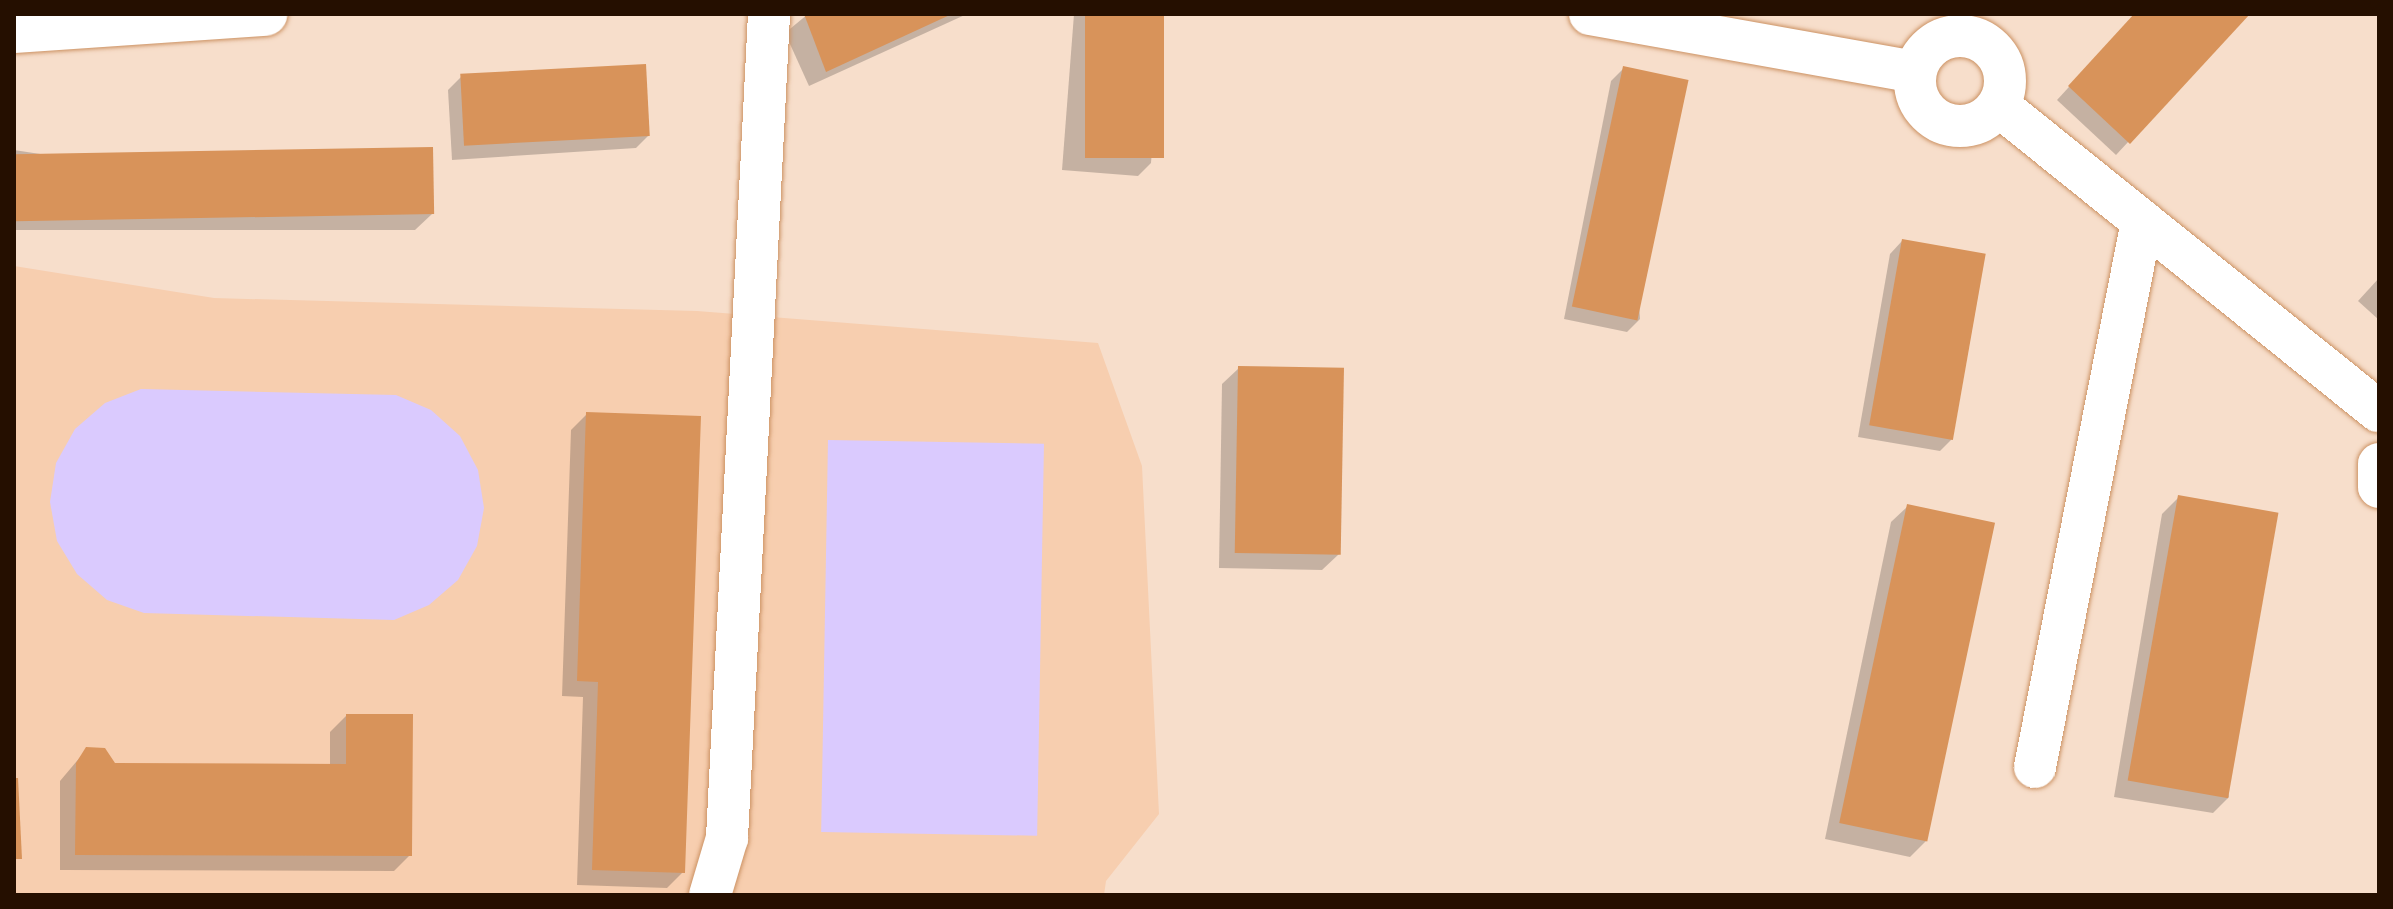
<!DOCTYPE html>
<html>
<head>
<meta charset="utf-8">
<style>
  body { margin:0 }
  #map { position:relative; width:2393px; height:909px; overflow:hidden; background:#f7decb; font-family:Figtree,sans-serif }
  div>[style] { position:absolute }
  .built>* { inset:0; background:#f7ceaf }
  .green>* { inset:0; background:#dacafe; transform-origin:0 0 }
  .shadow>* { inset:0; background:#0003 }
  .building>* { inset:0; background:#d8935a; transform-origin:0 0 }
  .roads { filter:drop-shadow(0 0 2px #cc9263) drop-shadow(0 0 2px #cc9263) }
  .minor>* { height:42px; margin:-21px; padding:0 21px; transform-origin:21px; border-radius:21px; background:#fff }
  .minor>.ring { margin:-21px; padding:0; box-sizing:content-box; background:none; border:42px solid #fff; border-radius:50% }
  .primary>* { height:44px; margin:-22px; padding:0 22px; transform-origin:22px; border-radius:22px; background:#fff }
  span { translate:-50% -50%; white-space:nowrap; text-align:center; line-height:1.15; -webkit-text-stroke:6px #fff; paint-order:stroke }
  .frame { position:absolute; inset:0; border:16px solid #250f00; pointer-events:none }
</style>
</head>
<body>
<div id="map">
  <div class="built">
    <div style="clip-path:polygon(14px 266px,214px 298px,697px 311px,1098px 343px,1142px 466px,1159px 814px,1106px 881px,1104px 895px,14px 895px)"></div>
  </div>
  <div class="green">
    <div style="clip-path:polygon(141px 389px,396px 395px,431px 410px,460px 436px,478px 470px,484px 508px,477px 546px,458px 580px,429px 605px,394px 620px,144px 613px,107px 600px,77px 574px,57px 541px,50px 502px,56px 463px,75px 429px,105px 403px)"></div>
    <div style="left:828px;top:440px;width:216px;height:392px;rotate:1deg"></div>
  </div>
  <div class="shadow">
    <div style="clip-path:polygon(808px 14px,967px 14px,809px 86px,785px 33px)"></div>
    <div style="clip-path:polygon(1074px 14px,1162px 14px,1151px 163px,1138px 176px,1062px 170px)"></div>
    <div style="clip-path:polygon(2136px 14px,2247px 14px,2116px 155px,2057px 100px)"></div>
    <div style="clip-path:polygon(1623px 69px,1640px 319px,1627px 332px,1564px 319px,1611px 81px)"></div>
    <div style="clip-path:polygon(461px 77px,648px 136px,636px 148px,452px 160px,448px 90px)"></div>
    <div style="clip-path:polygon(14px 150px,432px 214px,415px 230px,14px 230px)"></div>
    <div style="clip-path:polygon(1902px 241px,1953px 438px,1940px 451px,1858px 437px,1890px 254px)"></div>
    <div style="clip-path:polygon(2379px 278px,2379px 320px,2358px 301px)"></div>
    <div style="clip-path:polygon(1239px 368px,1339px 554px,1322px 570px,1219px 568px,1222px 384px)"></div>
    <div style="clip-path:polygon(587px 414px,683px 872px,667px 888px,577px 885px,583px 697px,562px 696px,571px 430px)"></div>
    <div style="clip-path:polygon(2179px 497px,2229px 797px,2213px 813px,2114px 797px,2162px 514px)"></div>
    <div style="clip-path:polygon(1908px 506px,1926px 841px,1910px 857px,1825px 839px,1891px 522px)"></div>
    <div style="clip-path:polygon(346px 716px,410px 855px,394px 871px,60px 870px,60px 781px,87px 749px,114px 765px,330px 766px,330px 732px)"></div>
  </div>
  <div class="building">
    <div style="clip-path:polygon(804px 14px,952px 14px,826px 72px)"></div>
    <div style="left:1085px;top:14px;width:79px;height:144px"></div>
    <div style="clip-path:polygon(2134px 14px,2250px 14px,2130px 144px,2068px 86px)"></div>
    <div style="left:646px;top:64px;width:72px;height:186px;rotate:87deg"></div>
    <div style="left:1623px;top:66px;width:67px;height:246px;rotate:12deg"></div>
    <div style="left:433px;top:147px;width:67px;height:419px;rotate:89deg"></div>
    <div style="left:1902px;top:239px;width:85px;height:189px;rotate:10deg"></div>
    <div style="left:1238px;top:366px;width:106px;height:187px;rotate:1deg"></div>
    <div style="clip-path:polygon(586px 412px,701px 416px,685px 873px,592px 870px,598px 682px,577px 681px)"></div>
    <div style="left:2178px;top:495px;width:102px;height:290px;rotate:10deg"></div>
    <div style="left:1907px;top:504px;width:90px;height:326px;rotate:12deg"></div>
    <div style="clip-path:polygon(346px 714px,413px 714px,412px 856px,75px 855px,76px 763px,86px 747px,105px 748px,115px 763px,346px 764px)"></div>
    <div style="clip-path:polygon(14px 778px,18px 778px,22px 859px,14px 859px)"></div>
  </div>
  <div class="roads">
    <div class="minor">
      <div style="left:1590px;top:14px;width:330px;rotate:10.1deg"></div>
      <div class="ring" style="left:1915px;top:36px;width:48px;height:48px"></div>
      <div style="left:1999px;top:106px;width:487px;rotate:38.8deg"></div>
      <div style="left:2379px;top:464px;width:23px;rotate:90deg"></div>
      <div style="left:2035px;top:767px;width:556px;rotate:-78.91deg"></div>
      <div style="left:710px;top:895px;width:59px;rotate:-73.4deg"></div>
      <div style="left:727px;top:838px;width:825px;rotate:-87.08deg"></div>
    </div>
    <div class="primary">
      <div style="left:14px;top:31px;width:252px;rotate:-3.9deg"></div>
    </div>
  </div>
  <div class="frame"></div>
</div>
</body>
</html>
